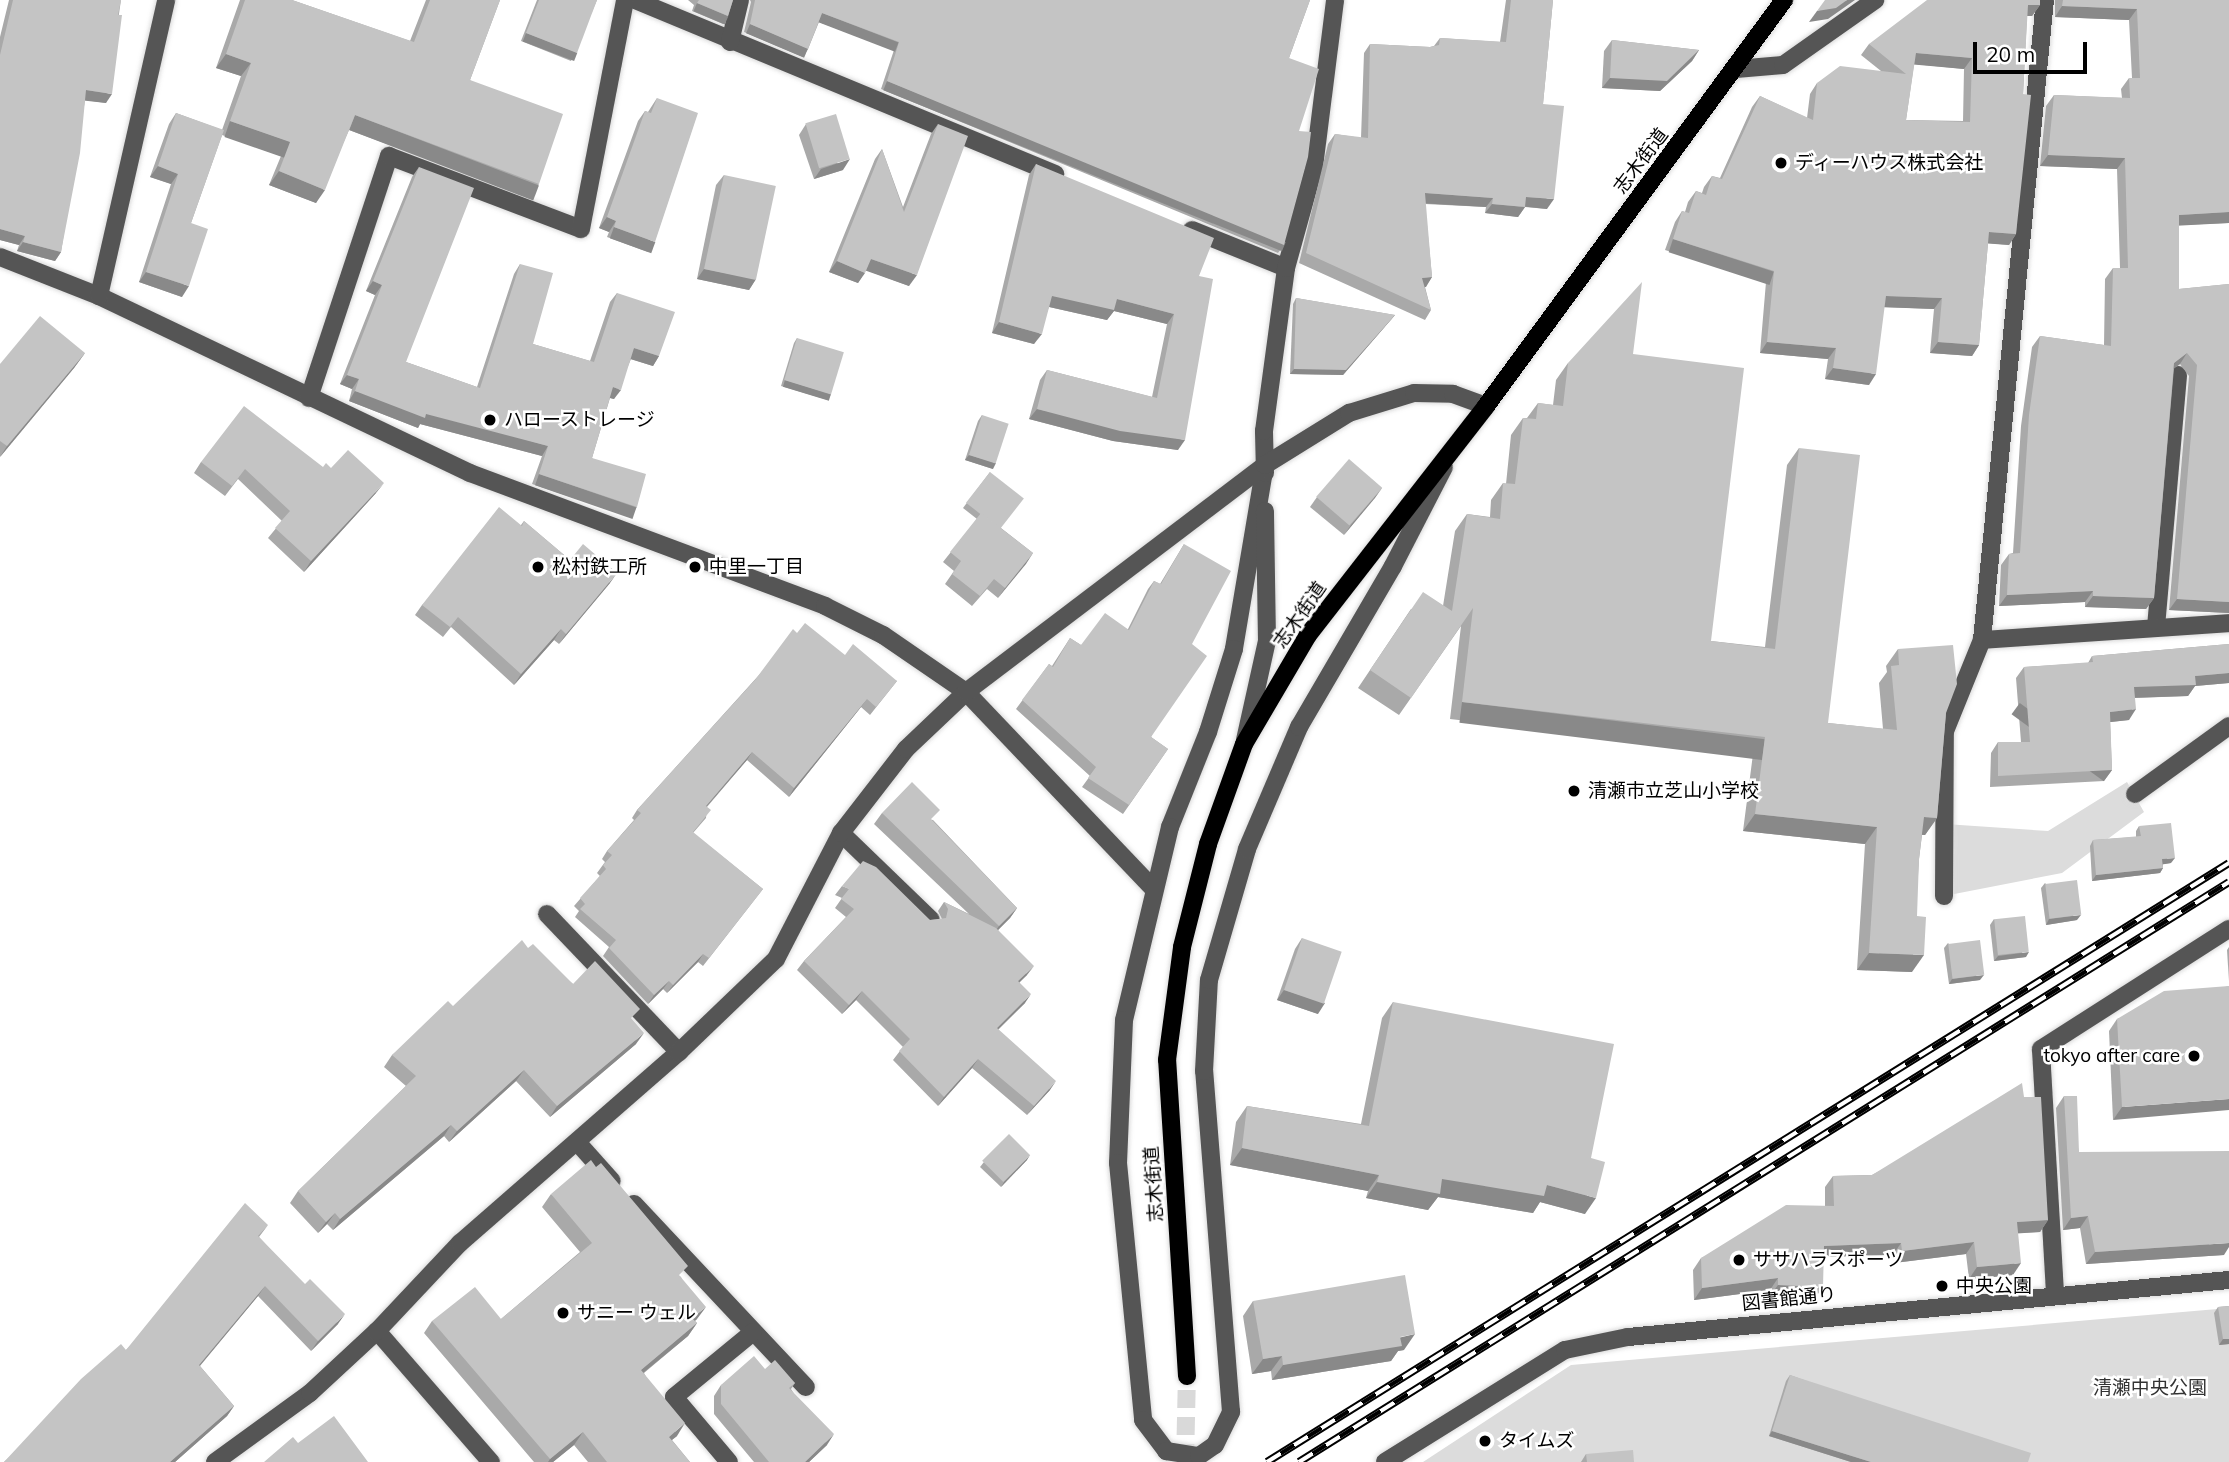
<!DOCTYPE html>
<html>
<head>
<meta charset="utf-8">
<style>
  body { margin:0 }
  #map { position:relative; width:2229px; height:1462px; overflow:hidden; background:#fff; font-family:Mulish,"Noto Sans JP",sans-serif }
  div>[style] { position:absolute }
  .green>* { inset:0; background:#dcdcdc }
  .major-tunnel>* { height:18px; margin-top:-9px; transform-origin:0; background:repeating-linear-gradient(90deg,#d9d9d9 0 18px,transparent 0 27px) }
  .roads { filter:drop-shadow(0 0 2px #dbdbdb) drop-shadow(0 0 2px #dbdbdb) }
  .minor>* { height:18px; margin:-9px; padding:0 9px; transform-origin:9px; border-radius:9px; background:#555 }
  .major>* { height:18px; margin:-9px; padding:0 9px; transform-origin:9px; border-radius:9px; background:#000 }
  .rail>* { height:8px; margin-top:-4px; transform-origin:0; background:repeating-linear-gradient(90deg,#fff 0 16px,#000 0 32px); box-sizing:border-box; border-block:2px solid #000 }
  .wall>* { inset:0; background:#a9a9a9 }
  .shaded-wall>* { inset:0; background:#898989; transform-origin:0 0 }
  .building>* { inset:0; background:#c4c4c4; transform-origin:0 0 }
  .dots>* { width:19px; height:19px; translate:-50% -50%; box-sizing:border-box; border:4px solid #fff; border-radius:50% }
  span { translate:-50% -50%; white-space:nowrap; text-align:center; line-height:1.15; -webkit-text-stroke:5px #fff; paint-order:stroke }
  .street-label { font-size:19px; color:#000 }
  .poi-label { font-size:19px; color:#000 }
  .left { translate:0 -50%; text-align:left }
  .right { translate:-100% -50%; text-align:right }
  .park-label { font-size:19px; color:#333 }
  .scale { position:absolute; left:1973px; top:42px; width:114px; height:32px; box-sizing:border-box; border:4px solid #000; border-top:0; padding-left:9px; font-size:21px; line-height:24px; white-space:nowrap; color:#000; -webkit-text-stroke:5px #fff; paint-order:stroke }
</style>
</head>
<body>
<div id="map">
  <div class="green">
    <div style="clip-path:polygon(2127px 782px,2144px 812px,2062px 873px,1944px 896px,1945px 824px,2048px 831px)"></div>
    <div style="clip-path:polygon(2229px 1308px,2229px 1462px,1423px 1462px,1571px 1365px)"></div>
  </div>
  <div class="major-tunnel">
    <div style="left:1185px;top:1462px;width:86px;rotate:-88.7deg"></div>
  </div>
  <div class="roads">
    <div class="minor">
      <div style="left:635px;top:0;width:455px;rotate:22.5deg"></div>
      <div style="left:730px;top:42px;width:43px;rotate:-76.6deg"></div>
      <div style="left:1736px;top:69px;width:47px;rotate:-4.9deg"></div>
      <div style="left:1783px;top:65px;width:113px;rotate:-35.2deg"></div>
      <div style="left:1192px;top:230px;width:101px;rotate:22deg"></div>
      <div style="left:0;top:257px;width:106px;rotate:21.5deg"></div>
      <div style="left:99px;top:296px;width:411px;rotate:25.5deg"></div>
      <div style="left:470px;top:473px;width:379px;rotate:20.5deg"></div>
      <div style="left:825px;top:606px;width:65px;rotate:26.6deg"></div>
      <div style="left:883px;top:635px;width:101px;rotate:34.5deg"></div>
      <div style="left:966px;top:692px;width:269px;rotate:46.4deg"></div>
      <div style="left:99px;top:296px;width:303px;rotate:-77.2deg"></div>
      <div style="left:309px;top:398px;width:255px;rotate:-71.7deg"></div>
      <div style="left:389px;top:156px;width:205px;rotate:20.8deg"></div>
      <div style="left:581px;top:229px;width:233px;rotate:-79.1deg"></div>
      <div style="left:1265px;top:465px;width:187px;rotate:99.6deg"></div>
      <div style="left:1234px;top:649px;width:87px;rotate:107.4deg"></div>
      <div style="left:1208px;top:732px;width:102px;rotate:111.8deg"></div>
      <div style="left:1170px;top:827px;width:198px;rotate:103.4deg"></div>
      <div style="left:1124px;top:1020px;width:143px;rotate:92.4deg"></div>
      <div style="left:1118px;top:1163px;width:258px;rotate:84.4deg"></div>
      <div style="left:1143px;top:1420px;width:39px;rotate:53deg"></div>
      <div style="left:1166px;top:1451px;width:33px;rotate:9deg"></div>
      <div style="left:1199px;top:1456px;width:19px;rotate:-35deg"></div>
      <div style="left:1215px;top:1445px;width:37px;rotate:-64deg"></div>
      <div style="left:1231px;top:1412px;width:342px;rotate:-94.5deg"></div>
      <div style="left:1204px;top:1071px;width:91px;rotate:-86.9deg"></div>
      <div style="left:1209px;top:980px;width:136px;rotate:-73.8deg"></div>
      <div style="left:1247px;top:849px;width:133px;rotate:-66.9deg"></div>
      <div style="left:1299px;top:727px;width:186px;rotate:-59.7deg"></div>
      <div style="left:1393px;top:566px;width:111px;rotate:-62.7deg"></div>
      <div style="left:1265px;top:473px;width:42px;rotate:-91.4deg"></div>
      <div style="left:1264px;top:431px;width:164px;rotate:-82.3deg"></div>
      <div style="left:1286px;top:268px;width:105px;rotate:-74.5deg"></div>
      <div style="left:1314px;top:167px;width:168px;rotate:-82.8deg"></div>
      <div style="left:2156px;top:627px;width:253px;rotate:-85deg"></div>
      <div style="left:1982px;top:640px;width:248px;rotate:-3.9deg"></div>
      <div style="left:1245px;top:740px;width:101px;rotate:-77.5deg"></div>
      <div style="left:1267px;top:641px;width:130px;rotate:-90.9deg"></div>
      <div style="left:2135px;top:794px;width:116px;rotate:-35.9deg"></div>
      <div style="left:841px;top:833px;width:125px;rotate:44deg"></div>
      <div style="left:1944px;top:896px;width:165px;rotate:-89.7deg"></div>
      <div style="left:1945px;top:731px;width:98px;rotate:-67.9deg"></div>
      <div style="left:1982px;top:640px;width:643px;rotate:-84.38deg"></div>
      <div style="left:547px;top:914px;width:191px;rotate:46.3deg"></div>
      <div style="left:577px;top:1142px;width:52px;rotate:48.1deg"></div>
      <div style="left:634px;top:1204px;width:251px;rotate:46.8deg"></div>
      <div style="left:2055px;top:1293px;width:244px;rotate:-93.3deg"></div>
      <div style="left:2041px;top:1049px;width:223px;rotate:-32.6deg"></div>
      <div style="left:377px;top:1331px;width:174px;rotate:49deg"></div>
      <div style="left:215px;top:1462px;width:117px;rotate:-36deg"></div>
      <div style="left:310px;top:1393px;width:91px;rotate:-42.8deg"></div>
      <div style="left:377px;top:1331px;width:121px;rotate:-46.7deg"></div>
      <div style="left:460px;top:1243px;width:291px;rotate:-41.1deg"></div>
      <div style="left:679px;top:1052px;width:134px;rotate:-43.8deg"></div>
      <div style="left:776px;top:959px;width:142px;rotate:-62.7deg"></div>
      <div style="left:841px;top:833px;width:106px;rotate:-52.3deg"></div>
      <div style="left:906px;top:749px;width:83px;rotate:-43.5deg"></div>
      <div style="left:966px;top:692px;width:375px;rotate:-37.2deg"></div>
      <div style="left:1265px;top:465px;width:99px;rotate:-31.8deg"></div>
      <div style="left:1349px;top:413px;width:68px;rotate:-17.1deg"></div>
      <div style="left:1414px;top:393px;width:39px;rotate:1deg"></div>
      <div style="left:1453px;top:394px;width:35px;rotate:20deg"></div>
      <div style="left:729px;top:1462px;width:85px;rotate:-130.2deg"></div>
      <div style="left:674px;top:1397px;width:102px;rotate:-39.4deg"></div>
      <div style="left:1385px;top:1462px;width:212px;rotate:-31.9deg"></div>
      <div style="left:1565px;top:1350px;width:64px;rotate:-11.7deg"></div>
      <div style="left:1628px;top:1337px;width:604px;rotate:-5.42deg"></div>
    </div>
    <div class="major">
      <div style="left:1187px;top:1376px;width:317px;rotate:-93.6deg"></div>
      <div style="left:1167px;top:1060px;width:114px;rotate:-82.4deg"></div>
      <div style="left:1182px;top:947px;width:106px;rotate:-75.8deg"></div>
      <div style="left:1208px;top:844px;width:106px;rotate:-70.2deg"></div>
      <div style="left:1244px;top:744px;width:126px;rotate:-59.6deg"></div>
      <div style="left:1308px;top:635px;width:290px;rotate:-52.1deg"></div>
      <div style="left:1486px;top:406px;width:504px;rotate:-53.72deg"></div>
    </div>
  </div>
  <div class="rail">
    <div style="left:1267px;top:1462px;width:1133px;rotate:-31.91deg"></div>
    <div style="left:1299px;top:1462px;width:1096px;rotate:-31.95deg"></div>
  </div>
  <div class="wall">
    <div style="clip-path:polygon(9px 0,121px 0,106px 103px,85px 100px,61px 252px,55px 261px,17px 251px,19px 245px,0 240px,0 37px)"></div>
    <div style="clip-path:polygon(240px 0,292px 0,410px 41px,426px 0,500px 0,470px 80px,539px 184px,530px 197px,349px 130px,316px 203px,269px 185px,281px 156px,222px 135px,191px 223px,182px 297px,139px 282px,171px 184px,150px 177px,169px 124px,176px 113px,222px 130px,241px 76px,216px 68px)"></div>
    <div style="clip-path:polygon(537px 0,597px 0,571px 61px,521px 41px)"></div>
    <div style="clip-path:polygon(688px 0,733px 0,728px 16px,723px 24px,692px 11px,694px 5px)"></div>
    <div style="clip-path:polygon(750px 0,1310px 0,1289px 58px,1299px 131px,1284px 245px,1278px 253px,881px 89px,894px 50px,819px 22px,808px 49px,803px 57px,744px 32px,751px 2px)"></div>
    <div style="clip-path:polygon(1506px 0,1553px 0,1543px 104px,1547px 209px,1525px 207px,1518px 217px,1485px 213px,1486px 207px,1425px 204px,1432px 277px,1425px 287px,1431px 310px,1425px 320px,1299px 263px,1328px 144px,1335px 134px,1361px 138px,1364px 53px,1370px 44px,1430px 47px,1434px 46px,1440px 38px,1500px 42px)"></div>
    <div style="clip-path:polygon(2055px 0,2229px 0,2229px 223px,2179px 225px,2179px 289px,2229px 284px,2229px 613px,2169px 610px,2189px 376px,2180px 364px,2174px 368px,2154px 598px,2146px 609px,2085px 607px,2085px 602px,1999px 606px,2001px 565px,2009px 554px,2013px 553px,2021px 426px,2032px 347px,2040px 336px,2104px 345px,2105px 279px,2113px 268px,2120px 268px,2117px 169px,2040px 166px,2046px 106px,2054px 95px,2122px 98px,2121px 89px,2129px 78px,2132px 78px,2129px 20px,2055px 17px)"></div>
    <div style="clip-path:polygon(evenodd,2040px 5px,2032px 16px,2027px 16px,2016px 234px,2009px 245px,1988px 243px,1979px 345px,1972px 356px,1930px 353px,1934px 309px,1884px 307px,1869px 385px,1825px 379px,1828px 359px,1760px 353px,1766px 282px,1665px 250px,1675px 222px,1682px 211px,1685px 212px,1688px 202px,1696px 191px,1702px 193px,1704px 187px,1712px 176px,1720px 178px,1752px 107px,1760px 96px,1807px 118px,1810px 94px,1817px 83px,1881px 71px,1861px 55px,1869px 44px,2040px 5px,1914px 64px,1964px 69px,1963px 121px,1906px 120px,1914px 64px)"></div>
    <div style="clip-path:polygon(1612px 40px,1699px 50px,1692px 61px,1660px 91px,1602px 88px,1604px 51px)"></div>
    <div style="clip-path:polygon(657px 98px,648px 252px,607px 237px,609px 232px,599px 228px,638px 121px,645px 111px,648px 112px)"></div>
    <div style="clip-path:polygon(806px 124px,843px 170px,814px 179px,799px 135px)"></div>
    <div style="clip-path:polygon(938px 124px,909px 286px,866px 270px,858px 283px,829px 272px,875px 159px,882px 149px,903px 207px,931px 134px)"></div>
    <div style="clip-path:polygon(1036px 164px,1199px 276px,1178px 450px,1113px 441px,1029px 419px,1040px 380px,1047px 370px,1152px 397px,1167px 324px,1114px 311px,1107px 320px,1049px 307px,1034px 344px,992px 333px,1029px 175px)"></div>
    <div style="clip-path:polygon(419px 167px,406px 362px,477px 387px,514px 274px,520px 264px,533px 344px,590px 361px,610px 302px,617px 293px,659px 356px,653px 366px,631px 359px,614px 399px,610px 398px,592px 458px,637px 507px,630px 517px,532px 484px,542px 456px,420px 424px,418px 428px,349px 401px,352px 389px,340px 384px,375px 295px,366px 291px,412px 177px)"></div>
    <div style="clip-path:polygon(724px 175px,756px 279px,749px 290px,697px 279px,716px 185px)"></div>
    <div style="clip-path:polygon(1296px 298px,1395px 315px,1343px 375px,1290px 374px,1293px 304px)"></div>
    <div style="clip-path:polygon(797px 338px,831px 394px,828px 400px,781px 386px,794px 343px)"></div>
    <div style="clip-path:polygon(85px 353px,74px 368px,0 457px,0 364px)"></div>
    <div style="clip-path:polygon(1633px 354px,1711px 641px,1765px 647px,1787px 465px,1799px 448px,1828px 723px,1883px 729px,1879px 683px,1887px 672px,1886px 666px,1898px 649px,1946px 713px,1937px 818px,1925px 835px,1922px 835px,1919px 859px,1912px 972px,1857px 970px,1865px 844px,1743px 831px,1753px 754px,1450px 719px,1461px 626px,1399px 715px,1358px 688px,1411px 609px,1443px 606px,1455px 531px,1467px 514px,1490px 517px,1491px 500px,1503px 483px,1506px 484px,1511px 435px,1523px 418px,1527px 418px,1538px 403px,1553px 405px,1556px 380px,1568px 363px)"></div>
    <div style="clip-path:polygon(982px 415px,993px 469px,965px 460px,978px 421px)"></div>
    <div style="clip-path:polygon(201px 462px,331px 468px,376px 493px,304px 572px,268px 538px,282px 521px,238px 479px,225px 496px,194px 473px)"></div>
    <div style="clip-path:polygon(990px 472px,1001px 528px,1033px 553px,998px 598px,987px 589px,972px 606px,945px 584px,954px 571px,943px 562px,977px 519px,963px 508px)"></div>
    <div style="clip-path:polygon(1382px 488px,1344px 535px,1310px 507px,1317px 497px)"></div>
    <div style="clip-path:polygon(524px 521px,570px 560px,610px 583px,559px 644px,554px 640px,514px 685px,451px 627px,443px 637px,415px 615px,422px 605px,521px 525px)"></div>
    <div style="clip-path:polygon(1184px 544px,1192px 644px,1151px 737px,1168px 749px,1123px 814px,1082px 787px,1090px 776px,1016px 709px,1049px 664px,1052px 666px,1070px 638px,1081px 645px,1128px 629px,1148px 589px,1154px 581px,1160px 584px)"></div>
    <div style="clip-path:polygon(797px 633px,897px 681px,870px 715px,861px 707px,789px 797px,747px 760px,707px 807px,706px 818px,693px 833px,763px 889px,703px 966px,698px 962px,667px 993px,663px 989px,648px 1004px,603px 956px,609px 947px,575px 917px,579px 911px,574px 906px,600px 876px,597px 873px,605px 862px,602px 859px,607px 851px,634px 820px,632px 818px,637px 810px)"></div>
    <div style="clip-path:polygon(2229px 644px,2229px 683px,2195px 686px,2188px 696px,2135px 698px,2129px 720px,2110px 722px,2112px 770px,2104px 781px,1990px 787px,1991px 753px,1998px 742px,2021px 742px,2016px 678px,2024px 667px,2088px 663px,2092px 656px)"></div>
    <div style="clip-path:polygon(882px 813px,933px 820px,1017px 908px,1010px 918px,998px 930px,1027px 975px,1019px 982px,1025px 1003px,998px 1030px,1050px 1090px,1027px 1115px,972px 1068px,938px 1106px,893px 1060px,903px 1047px,856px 1000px,842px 1014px,797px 970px,804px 961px,846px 917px,835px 908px,842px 898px,835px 895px,842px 886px,930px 920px,942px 919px,938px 911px,944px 902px,969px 914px,874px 824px)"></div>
    <div style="clip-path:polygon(2139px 826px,2171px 863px,2163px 864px,2163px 868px,2160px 873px,2092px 881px,2090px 846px,2093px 840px,2136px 837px,2136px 831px)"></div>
    <div style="clip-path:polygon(2045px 883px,2077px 920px,2046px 925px,2041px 888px)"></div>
    <div style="clip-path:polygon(1994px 919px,2026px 957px,1994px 961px,1990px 925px)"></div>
    <div style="clip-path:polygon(1302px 938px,1318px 1014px,1277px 1000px,1295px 949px)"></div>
    <div style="clip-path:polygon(1948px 943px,1980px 980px,1949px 984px,1944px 948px)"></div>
    <div style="clip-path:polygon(2229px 947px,2229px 981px,2227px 950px)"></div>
    <div style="clip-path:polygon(528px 948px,573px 984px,632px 1020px,636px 1044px,550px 1117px,516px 1081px,449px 1142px,444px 1136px,333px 1230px,327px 1224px,318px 1233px,290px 1203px,298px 1191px,406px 1086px,384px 1067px,392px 1055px)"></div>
    <div style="clip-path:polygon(2229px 986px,2113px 1120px,2109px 1031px,2117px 1019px)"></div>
    <div style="clip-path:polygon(1393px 1002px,1591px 1158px,1585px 1214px,1540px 1202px,1533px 1213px,1438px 1197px,1428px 1210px,1366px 1198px,1368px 1191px,1230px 1165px,1236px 1122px,1247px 1106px,1361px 1124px,1382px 1018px)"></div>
    <div style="clip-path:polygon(2064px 1096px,2079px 1152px,2224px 1255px,2086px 1264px,2080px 1228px,2063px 1230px,2056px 1108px)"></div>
    <div style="clip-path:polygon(2024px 1097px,2048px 1220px,2040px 1232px,2018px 1233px,2013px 1275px,1969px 1279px,1966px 1254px,1894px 1263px,1893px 1255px,1824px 1257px,1815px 1298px,1769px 1297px,1770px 1290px,1694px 1300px,1693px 1270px,1701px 1258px,1825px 1206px,1825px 1187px,1833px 1176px,1872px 1175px)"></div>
    <div style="clip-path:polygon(1027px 1160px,1001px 1187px,980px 1167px,984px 1162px)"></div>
    <div style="clip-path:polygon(551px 1194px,681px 1277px,697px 1319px,695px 1321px,697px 1323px,688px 1336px,644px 1373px,677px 1436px,672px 1440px,690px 1462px,588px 1462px,574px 1445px,553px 1462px,534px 1462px,424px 1333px,432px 1321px,501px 1319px,580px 1252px,542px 1207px)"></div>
    <div style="clip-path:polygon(268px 1225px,259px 1237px,338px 1324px,311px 1351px,258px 1296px,200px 1366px,234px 1406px,227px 1416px,175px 1462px,4px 1462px,126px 1350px)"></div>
    <div style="clip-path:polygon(1253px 1301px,1404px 1350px,1398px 1351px,1391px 1361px,1272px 1380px,1271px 1371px,1252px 1374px,1243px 1316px)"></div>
    <div style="clip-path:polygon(2229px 1306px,2229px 1344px,2219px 1345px,2214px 1313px,2218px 1307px)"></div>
    <div style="clip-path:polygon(765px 1369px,795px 1383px,791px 1389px,827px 1445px,809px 1462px,754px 1462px,714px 1414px,714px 1396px,721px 1385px)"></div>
    <div style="clip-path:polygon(1790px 1375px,2028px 1462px,1851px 1462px,1769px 1436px,1786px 1381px)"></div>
    <div style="clip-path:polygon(1586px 1454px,1634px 1462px,1581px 1462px)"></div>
  </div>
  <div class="shaded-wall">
    <div style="clip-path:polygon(1847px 0,1855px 0,1828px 19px,1809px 22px,1817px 11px)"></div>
    <div style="left:697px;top:3px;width:34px;height:9px;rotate:23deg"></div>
    <div style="clip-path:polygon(2028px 5px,2040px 5px,2032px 16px,2020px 16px)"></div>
    <div style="clip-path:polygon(2062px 6px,2137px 9px,2129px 20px,2055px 17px)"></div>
    <div style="left:822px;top:13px;width:82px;height:10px;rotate:21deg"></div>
    <div style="left:750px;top:24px;width:63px;height:10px;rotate:23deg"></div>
    <div style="left:526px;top:33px;width:55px;height:9px;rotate:21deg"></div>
    <div style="clip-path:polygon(1699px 50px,1692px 61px,1660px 91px,1602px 88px,1610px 78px)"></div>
    <div style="clip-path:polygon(1916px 53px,1972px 58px,1964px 69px,1908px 64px)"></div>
    <div style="clip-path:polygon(226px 54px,251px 63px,241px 76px,216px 68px)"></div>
    <div style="left:887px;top:81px;width:430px;height:10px;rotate:22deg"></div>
    <div style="clip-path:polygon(86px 90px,112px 94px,106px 103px,79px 100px)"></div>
    <div style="left:355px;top:115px;width:197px;height:16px;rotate:21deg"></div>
    <div style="left:230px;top:121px;width:64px;height:17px;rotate:19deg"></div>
    <div style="clip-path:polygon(2048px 155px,2125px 158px,2117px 169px,2040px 166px)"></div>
    <div style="clip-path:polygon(850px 159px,843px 170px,814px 179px,821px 169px)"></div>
    <div style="clip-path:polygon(158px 166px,178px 174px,171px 184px,150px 177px)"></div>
    <div style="clip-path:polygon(279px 171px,325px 190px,316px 203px,269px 185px)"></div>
    <div style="clip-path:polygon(1425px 193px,1493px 198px,1486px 207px,1418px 203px)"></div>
    <div style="clip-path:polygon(1526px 197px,1554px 199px,1547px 209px,1519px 206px)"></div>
    <div style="clip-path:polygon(1492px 204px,1525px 207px,1518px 217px,1485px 213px)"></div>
    <div style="clip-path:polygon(2229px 212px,2229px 223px,2172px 226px,2179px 215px)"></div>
    <div style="clip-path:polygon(607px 217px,616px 221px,609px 232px,599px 228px)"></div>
    <div style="left:614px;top:227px;width:44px;height:12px;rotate:20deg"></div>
    <div style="clip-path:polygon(0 229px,25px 236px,19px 245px,0 240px)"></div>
    <div style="clip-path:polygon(1989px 232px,2016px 234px,2009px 245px,1981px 243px)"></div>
    <div style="left:1673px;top:239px;width:106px;height:14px;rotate:18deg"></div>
    <div style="clip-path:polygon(23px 242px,61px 252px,55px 261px,17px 251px)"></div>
    <div style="clip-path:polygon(871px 259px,917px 275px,909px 286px,864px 270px)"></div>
    <div style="clip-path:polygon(837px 261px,865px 273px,858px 283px,829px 272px)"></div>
    <div style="clip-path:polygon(704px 269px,756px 279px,749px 290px,697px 279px)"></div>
    <div style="clip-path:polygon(146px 272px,189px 286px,182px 297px,139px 282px)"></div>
    <div style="clip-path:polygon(1432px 277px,1426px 287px,1415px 288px,1422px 278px)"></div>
    <div style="clip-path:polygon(373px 281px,382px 285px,375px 295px,366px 291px)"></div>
    <div style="clip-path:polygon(1052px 296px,1117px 299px,1174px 314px,1167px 324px,1114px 311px,1107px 320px,1045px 306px)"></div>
    <div style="clip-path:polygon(1886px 296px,1942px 298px,1934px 309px,1878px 307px)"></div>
    <div style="clip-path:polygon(1395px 315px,1343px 375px,1290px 374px,1294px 369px)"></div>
    <div style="clip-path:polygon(999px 322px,1042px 334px,1034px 344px,992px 333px)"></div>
    <div style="clip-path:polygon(1767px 342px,1836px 348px,1828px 359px,1760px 353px)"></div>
    <div style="clip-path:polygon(1938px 342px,1979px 345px,1972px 356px,1930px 353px)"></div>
    <div style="clip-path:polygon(634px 348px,659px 356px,653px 366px,627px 358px)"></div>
    <div style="clip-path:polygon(85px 353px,74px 368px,0 457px,7px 446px)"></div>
    <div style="clip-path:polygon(2187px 353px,2180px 364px,2167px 374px,2174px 363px)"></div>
    <div style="clip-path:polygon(1833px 368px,1876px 374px,1869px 385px,1825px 379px)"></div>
    <div style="clip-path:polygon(347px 375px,359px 379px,352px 389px,340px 384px)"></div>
    <div style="left:785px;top:380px;width:48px;height:7px;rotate:17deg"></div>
    <div style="clip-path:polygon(613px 387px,621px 390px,614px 399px,606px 397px)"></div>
    <div style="clip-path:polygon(355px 391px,548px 446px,542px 456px,420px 424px,418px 428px,349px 401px)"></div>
    <div style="clip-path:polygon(1037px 409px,1185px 440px,1178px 450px,1113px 441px,1029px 419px)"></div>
    <div style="clip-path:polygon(969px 455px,996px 463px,993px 469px,965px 460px)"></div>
    <div style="left:539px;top:474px;width:103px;height:12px;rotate:19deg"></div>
    <div style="clip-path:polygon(384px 483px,376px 493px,304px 572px,311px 561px)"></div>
    <div style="clip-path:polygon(1382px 488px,1375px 498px,1344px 535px,1351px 525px)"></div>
    <div style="clip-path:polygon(1033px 553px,1026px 564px,998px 598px,1005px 588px)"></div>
    <div style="clip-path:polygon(617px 573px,610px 583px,559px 644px,566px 634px)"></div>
    <div style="clip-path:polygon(2093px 591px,2085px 602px,1999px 606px,2007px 595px)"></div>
    <div style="clip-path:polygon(2093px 596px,2154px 598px,2146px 609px,2085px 607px)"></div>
    <div style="clip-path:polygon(2177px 599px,2229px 602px,2229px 613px,2169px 610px)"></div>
    <div style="clip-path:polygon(561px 629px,554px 640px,514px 685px,521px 674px)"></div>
    <div style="clip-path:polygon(2229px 673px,2229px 683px,2195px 686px,2188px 696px,2127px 698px,2134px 687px,2195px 676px)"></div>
    <div style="clip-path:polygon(867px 699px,861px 707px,789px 797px,794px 788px)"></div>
    <div style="left:1462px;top:702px;width:305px;height:21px;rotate:7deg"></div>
    <div style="clip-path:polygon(2136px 709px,2129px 720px,2102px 723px,2110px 712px)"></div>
    <div style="clip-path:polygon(752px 752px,747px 760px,700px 814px,706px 806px)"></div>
    <div style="left:2112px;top:770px;width:14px;height:114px;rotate:126deg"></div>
    <div style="clip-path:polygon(1755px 814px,1877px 827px,1865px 844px,1743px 831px)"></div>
    <div style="clip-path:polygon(1924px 817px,1937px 818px,1925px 835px,1912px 834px)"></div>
    <div style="clip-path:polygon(2175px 858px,2171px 863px,2159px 865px,2162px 859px)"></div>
    <div style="clip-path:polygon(2163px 868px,2160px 873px,2092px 881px,2096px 875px)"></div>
    <div style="clip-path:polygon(1017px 908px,1010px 918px,992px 936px,999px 926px)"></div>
    <div style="clip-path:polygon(2081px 915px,2077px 920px,2046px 925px,2049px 919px)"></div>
    <div style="clip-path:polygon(2029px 952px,2026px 957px,1994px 961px,1998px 956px)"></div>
    <div style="clip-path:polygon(1869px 953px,1924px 955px,1912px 972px,1857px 970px)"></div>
    <div style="clip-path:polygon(703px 954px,698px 962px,667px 993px,673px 985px)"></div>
    <div style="clip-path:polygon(1034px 966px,1027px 975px,1012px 990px,1018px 981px)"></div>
    <div style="clip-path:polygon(1984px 975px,1980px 980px,1949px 984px,1952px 979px)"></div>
    <div style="clip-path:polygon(669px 981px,663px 989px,648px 1004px,654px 995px)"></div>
    <div style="clip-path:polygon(1284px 990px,1325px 1003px,1318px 1014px,1277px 1000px)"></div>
    <div style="clip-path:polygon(862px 991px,856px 1000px,842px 1014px,849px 1005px)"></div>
    <div style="clip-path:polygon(1031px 994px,1025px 1003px,990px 1037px,997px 1028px)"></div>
    <div style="clip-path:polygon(644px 1033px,636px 1044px,550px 1117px,557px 1106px)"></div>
    <div style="clip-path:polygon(978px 1059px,972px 1068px,938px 1106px,944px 1097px)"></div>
    <div style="clip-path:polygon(524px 1070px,516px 1081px,449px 1142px,457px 1131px)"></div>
    <div style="clip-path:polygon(1056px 1081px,1050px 1090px,1027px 1115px,1034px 1106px)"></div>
    <div style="clip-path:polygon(2229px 1099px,2229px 1110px,2113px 1120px,2122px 1107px)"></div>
    <div style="clip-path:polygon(451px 1125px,444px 1136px,333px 1230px,340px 1219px)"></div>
    <div style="clip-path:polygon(1242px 1148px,1379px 1175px,1368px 1191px,1230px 1165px)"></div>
    <div style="clip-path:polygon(1030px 1155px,1027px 1160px,1001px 1187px,1004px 1182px)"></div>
    <div style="clip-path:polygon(1442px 1179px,1547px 1185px,1596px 1198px,1585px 1214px,1540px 1202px,1533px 1213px,1438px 1197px,1428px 1210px,1366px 1198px,1377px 1182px)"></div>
    <div style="clip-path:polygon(335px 1213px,327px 1224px,318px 1233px,326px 1222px)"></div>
    <div style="clip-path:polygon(2088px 1216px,2080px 1228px,2063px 1230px,2071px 1218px)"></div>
    <div style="clip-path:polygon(2048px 1220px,2040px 1232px,2009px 1234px,2017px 1222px)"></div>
    <div style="clip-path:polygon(1974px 1242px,1966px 1254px,1894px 1263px,1902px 1251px)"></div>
    <div style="clip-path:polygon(1901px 1243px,1893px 1255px,1816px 1257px,1824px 1246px)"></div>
    <div style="clip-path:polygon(2229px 1243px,2229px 1247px,2224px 1255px,2086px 1264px,2095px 1252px)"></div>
    <div style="clip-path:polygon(2021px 1263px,2013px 1275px,1969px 1279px,1977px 1267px)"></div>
    <div style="clip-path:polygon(1778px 1278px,1770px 1290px,1694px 1300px,1702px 1288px)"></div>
    <div style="clip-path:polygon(1778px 1285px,1823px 1287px,1815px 1298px,1769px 1297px)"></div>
    <div style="clip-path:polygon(265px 1286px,258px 1296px,192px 1375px,199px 1365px)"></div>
    <div style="clip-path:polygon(706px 1307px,697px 1319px,683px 1330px,692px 1318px)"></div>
    <div style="clip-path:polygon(345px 1314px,338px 1324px,311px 1351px,318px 1341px)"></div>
    <div style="clip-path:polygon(697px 1323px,688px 1336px,632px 1382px,641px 1370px)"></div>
    <div style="clip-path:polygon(1415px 1334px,1404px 1350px,1398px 1351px,1391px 1361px,1272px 1380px,1283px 1365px)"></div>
    <div style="clip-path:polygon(2223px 1339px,2229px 1339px,2229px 1344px,2219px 1345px)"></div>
    <div style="clip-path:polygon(1282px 1356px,1271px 1371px,1252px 1374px,1263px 1359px)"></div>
    <div style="clip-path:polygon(234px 1406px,227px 1416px,175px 1462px,170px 1462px)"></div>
    <div style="clip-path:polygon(685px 1423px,677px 1436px,660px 1449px,669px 1437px)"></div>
    <div style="clip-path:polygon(1772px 1431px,1871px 1462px,1851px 1462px,1769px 1436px)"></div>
    <div style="clip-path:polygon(583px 1432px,574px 1445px,553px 1462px,548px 1462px,550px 1459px)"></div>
    <div style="clip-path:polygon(834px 1434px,827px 1445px,809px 1462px,805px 1462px)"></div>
  </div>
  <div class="building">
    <div style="clip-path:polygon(13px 0,121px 0,118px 15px,122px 15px,112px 94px,86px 90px,80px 153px,61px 252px,23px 242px,25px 236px,0 229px,0 55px)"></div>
    <div style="clip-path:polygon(245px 0,292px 0,414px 42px,430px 0,500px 0,470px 80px,563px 114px,539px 184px,355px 115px,325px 190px,279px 171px,290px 142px,230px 121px,251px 63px,226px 54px)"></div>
    <div style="clip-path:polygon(539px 0,597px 0,577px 53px,526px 33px)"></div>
    <div style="clip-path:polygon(699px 0,733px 0,728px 16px,697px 3px)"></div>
    <div style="clip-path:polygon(755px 0,1310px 0,1289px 58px,1319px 69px,1299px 131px,1311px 132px,1308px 157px,1284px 245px,887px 81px,899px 42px,822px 13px,808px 49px,750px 24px)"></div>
    <div style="clip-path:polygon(1511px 0,1553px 0,1543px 104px,1564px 106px,1554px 199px,1526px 197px,1525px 207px,1492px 204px,1493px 198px,1425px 193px,1432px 277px,1422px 278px,1431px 310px,1306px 253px,1335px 134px,1368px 138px,1370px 44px,1430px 47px,1439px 45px,1440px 38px,1506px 42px)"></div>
    <div style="clip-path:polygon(1825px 0,1847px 0,1836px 8px,1817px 11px)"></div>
    <div style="clip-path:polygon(evenodd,1927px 0,2040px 0,2040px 5px,2028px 5px,2023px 94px,2031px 95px,2016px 234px,1989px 232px,1979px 345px,1938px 342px,1942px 298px,1886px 296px,1876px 374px,1833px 368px,1836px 348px,1767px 342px,1774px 271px,1673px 239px,1682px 211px,1689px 213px,1696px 191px,1706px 195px,1712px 176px,1722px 179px,1760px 96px,1813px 120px,1817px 83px,1840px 66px,1906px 74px,1869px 44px,1927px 0,1916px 53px,1972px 58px,1970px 122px,1906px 120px,1916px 53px)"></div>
    <div style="clip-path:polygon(2063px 0,2229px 0,2229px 212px,2179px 215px,2179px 289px,2229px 284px,2229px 602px,2177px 599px,2197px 365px,2187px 353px,2174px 363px,2154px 598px,2093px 596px,2093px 591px,2007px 595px,2009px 554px,2020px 553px,2029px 415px,2040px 336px,2111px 346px,2113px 268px,2128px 268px,2125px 158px,2048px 155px,2054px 95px,2130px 98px,2129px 78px,2140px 78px,2137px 9px,2062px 6px)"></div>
    <div style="clip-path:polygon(1612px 40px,1699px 50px,1667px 81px,1610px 78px)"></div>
    <div style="clip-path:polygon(657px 98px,698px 113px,655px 242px,614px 227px,616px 221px,607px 217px,645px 111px,651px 113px)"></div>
    <div style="clip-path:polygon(176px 113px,224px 130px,191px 223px,208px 229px,189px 286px,146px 272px,178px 174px,158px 166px)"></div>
    <div style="left:836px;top:114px;width:47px;height:32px;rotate:73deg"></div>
    <div style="clip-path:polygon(938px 124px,968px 136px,917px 275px,871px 259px,865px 273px,837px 261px,882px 149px,904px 212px)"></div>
    <div style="clip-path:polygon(1036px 164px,1214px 238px,1199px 276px,1213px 279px,1185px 440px,1120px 431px,1037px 409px,1047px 370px,1157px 398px,1174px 314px,1117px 299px,1114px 310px,1052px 296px,1042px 334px,999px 322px)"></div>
    <div style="clip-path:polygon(419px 167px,474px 188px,406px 362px,480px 388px,520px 264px,553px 273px,533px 344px,594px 362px,617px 293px,675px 312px,659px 356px,634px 348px,621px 390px,613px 387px,592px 458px,646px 474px,637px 507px,539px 474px,548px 446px,426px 414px,425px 418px,355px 391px,359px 379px,347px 375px,382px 285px,373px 281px)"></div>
    <div style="left:724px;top:175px;width:53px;height:96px;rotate:12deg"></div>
    <div style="clip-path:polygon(1642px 282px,1633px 354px,1744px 368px,1711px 641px,1775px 649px,1799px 448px,1860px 455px,1828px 723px,1897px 730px,1891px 666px,1899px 665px,1898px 649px,1953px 645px,1957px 684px,1946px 713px,1937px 818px,1924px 817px,1919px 859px,1917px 916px,1926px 917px,1924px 955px,1869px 953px,1877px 827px,1755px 814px,1765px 737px,1462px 702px,1473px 608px,1411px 698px,1370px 670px,1423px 592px,1452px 611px,1467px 514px,1500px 519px,1503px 483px,1515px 484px,1523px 418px,1536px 419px,1538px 403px,1563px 406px,1568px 363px)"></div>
    <div style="clip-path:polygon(1296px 298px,1395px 315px,1346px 370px,1294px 369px)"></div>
    <div style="clip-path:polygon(40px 316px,85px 353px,7px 446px,0 441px,0 364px)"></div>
    <div style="left:797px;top:338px;width:49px;height:44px;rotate:17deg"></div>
    <div style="clip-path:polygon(244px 406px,323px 467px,326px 463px,331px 468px,348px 450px,384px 483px,311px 561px,275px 528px,290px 511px,245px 469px,232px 486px,201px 462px)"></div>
    <div style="left:982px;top:415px;width:28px;height:42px;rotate:18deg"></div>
    <div style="left:1349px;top:459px;width:44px;height:50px;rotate:41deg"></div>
    <div style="left:990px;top:472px;width:43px;height:39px;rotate:38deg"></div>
    <div style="clip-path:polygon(499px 507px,522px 526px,524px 521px,570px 560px,583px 544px,617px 573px,566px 634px,561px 629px,521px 674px,458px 617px,450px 627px,422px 605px)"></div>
    <div style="clip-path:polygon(981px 513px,1033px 553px,1005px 588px,994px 579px,980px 596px,952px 574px,961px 561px,950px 552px)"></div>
    <div style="clip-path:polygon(1184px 544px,1231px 571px,1192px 644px,1207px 656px,1151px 737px,1168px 749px,1129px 805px,1088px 778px,1096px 767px,1022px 700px,1049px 664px,1053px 667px,1070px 638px,1081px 645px,1105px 613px,1129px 630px,1154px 581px,1161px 584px)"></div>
    <div style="clip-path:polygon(805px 623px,845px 655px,853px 644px,897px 681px,876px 707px,867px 699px,794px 788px,752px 752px,706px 806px,711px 810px,693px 832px,763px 889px,709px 958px,703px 954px,673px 985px,669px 981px,654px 995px,609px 948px,616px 940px,580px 909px,585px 904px,580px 898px,606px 869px,603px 865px,612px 855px,607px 851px,641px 813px,637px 810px,755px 680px,793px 629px,797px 633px)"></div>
    <div style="clip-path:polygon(2229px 644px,2229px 673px,2195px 676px,2196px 685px,2134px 687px,2136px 709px,2110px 712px,2112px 770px,1998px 776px,1998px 742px,2030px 742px,2024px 667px,2093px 662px,2092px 656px)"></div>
    <div style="clip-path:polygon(912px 782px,940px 810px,931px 819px,1017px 908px,999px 926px,882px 813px)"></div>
    <div style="clip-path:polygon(2171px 823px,2175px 858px,2162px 859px,2163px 868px,2096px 875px,2093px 840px,2141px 836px,2139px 826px)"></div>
    <div style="clip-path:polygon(863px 861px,876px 867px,930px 920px,946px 918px,948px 909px,944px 902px,996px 928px,1034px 966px,1018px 981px,1031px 994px,997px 1028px,1056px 1081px,1034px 1106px,978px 1059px,944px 1097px,899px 1051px,910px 1039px,862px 991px,849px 1005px,804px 961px,854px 909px,841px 899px,849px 889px,842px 886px)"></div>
    <div style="left:2077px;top:880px;width:35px;height:32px;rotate:83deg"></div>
    <div style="left:2025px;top:916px;width:36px;height:31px;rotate:84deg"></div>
    <div style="left:1302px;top:938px;width:42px;height:55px;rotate:19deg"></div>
    <div style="clip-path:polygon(522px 940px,528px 948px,533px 944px,573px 984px,595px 961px,640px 1009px,631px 1018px,644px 1033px,557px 1106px,524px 1070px,457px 1131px,451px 1125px,340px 1219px,335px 1213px,326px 1222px,298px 1191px,416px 1076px,392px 1055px,448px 1001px,453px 1006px)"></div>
    <div style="left:1980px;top:940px;width:35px;height:32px;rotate:83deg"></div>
    <div style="clip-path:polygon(2229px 986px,2229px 1099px,2122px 1107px,2117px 1019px,2164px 991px)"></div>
    <div style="clip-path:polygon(1393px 1002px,1614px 1044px,1591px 1158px,1605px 1162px,1596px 1198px,1547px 1185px,1544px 1196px,1442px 1179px,1440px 1194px,1377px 1182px,1379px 1175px,1242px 1148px,1247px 1106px,1369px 1126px)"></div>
    <div style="clip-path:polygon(2022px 1083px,2024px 1097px,2041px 1097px,2048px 1220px,2017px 1222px,2021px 1263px,1977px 1267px,1974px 1242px,1902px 1251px,1901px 1243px,1824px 1246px,1823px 1287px,1778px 1285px,1778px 1278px,1702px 1288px,1701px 1258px,1786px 1205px,1834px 1206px,1833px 1176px,1872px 1175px)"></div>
    <div style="clip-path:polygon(2064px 1096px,2077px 1096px,2079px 1152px,2229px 1151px,2229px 1243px,2095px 1252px,2088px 1216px,2071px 1218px)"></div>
    <div style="left:1009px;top:1134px;width:30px;height:38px;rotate:45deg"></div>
    <div style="clip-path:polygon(591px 1160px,596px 1167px,601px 1163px,688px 1266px,679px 1275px,706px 1307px,692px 1318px,697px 1323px,641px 1370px,685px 1423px,669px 1437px,690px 1462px,607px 1462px,583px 1432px,550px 1459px,432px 1321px,475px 1287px,501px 1319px,592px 1243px,551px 1194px)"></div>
    <div style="clip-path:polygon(245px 1203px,268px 1225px,258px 1236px,305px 1284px,310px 1279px,345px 1314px,318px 1341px,265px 1286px,199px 1365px,234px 1406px,170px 1462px,4px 1462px,81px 1379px,121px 1344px,126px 1350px)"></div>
    <div style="clip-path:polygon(1405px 1275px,1415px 1334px,1400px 1337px,1402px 1346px,1283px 1365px,1282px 1356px,1263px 1359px,1253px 1301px)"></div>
    <div style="clip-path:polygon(2229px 1306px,2229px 1339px,2223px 1339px,2218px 1307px)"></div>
    <div style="clip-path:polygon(754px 1356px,765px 1369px,775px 1360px,795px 1383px,789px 1388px,834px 1434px,805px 1462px,769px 1462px,721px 1404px,721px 1385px)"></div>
    <div style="clip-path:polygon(1790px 1375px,2031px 1453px,2028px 1462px,1871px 1462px,1772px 1431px)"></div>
    <div style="clip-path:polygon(334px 1416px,368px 1462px,264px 1462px,293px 1437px,298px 1443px)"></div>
    <div style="clip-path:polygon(1633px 1450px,1634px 1462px,1587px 1462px,1586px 1454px)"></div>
  </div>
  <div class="dots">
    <div style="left:1781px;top:163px;background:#000"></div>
    <div style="left:490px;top:420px;background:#000"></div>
    <div style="left:538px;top:567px;background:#000"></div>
    <div style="left:695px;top:567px;background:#000"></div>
    <div style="left:1574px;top:791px;background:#000"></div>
    <div style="left:2194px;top:1056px;background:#000"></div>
    <div style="left:1739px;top:1260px;background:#000"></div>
    <div style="left:1942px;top:1286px;background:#000"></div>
    <div style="left:563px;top:1313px;background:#000"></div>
    <div style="left:1485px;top:1441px;background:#000"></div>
  </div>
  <div class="street-label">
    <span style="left:1641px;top:161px;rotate:-53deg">志木街道</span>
    <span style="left:1300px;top:615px;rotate:-55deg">志木街道</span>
    <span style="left:1154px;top:1184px;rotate:-94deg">志木街道</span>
    <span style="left:1789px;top:1299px;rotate:-6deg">図書館通り</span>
  </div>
  <div class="poi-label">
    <span class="left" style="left:1795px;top:163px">ディーハウス株式会社</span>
    <span class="left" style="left:504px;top:420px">ハローストレージ</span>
    <span class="left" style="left:552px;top:567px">松村鉄工所</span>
    <span class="left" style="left:709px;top:567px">中里一丁目</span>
    <span class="left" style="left:1588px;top:791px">清瀬市立芝山小学校</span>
    <span class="right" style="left:2180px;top:1056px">tokyo after care</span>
    <span class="left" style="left:1753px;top:1260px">ササハラスポーツ</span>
    <span class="left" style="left:1956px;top:1286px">中央公園</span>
    <span class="left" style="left:577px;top:1313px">サニー ウェル</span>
    <span class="left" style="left:1499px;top:1441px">タイムズ</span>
  </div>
  <div class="park-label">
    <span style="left:2150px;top:1388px">清瀬中央公園</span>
  </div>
  <div class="scale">20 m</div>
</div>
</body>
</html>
